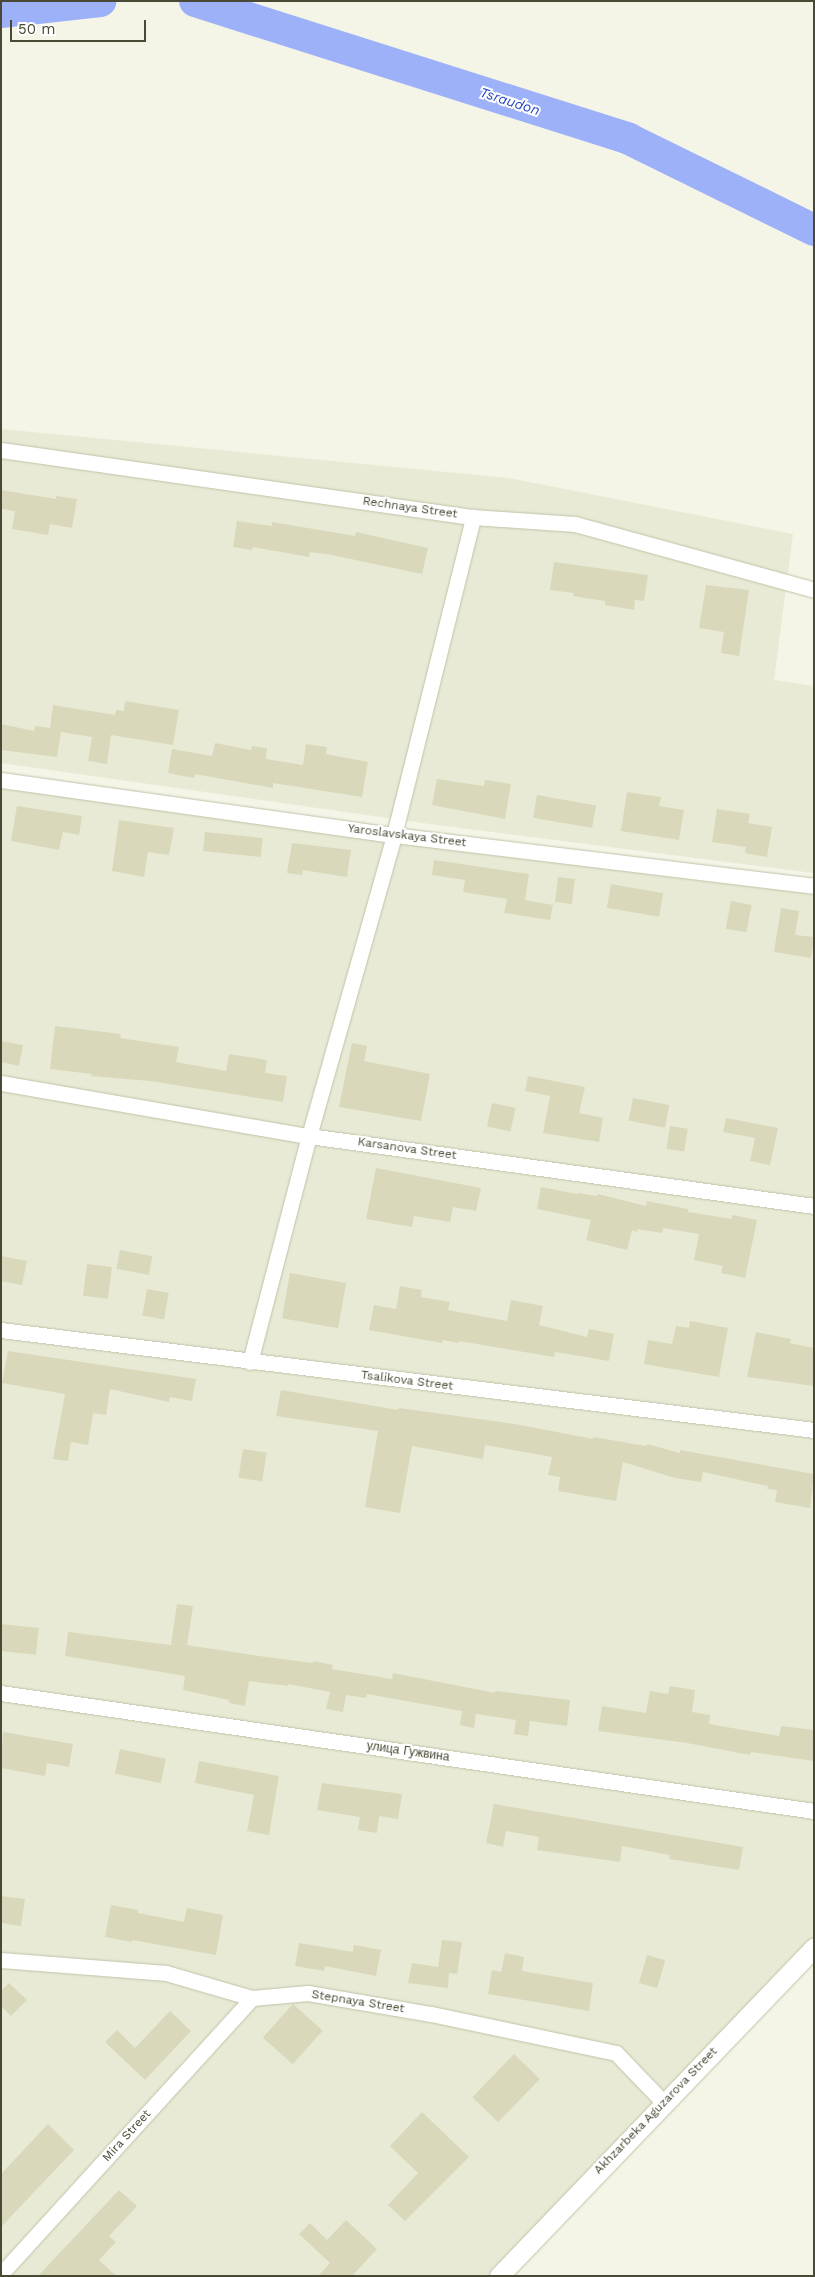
<!DOCTYPE html>
<html>
<head>
<meta charset="utf-8">
<style>
  body { margin:0 }
  #map { position:relative; width:815px; height:2277px; overflow:hidden; background:#f4f5e7; font-family:"Work Sans",sans-serif }
  div>[style] { position:absolute }
  .residential>* { inset:0; background:#e9ead5 }
  .river>* { height:32px; margin:-16px; padding:0 16px; transform-origin:16px; border-radius:16px; background:#9db1f9 }
  .building>* { inset:0; background:#d9d8bb; transform-origin:0 0 }
  .roads { filter:drop-shadow(0 0 1px #c1c2a8) drop-shadow(0 0 1px #c1c2a8) }
  .minor>* { height:15px; margin:-7.5px; padding:0 7.5px; transform-origin:7.5px; border-radius:7.5px; background:#fff }
  .tertiary>* { height:19px; margin:-9.5px; padding:0 9.5px; transform-origin:9.5px; border-radius:9.5px; background:#fff }
  span { translate:-50% -50%; white-space:nowrap; text-align:center; line-height:1.15; -webkit-text-stroke:4px #fff; paint-order:stroke }
  .street-label { font-size:12px; color:#4a4935 }
  .water-label { font-size:14px; color:#2142c3; font-style:italic }
  .frame { position:absolute; inset:0; border:2px solid #4a4935; pointer-events:none }
  .scale { position:absolute; left:10px; top:20px; width:136px; height:22px; box-sizing:border-box; border:2px solid #4a4935; border-top:0; padding-left:6px; font-size:15px; line-height:18px; white-space:nowrap; color:#4a4935; -webkit-text-stroke:4px #fff; paint-order:stroke }
</style>
</head>
<body>
<div id="map">
  <div class="residential">
    <div style="clip-path:polygon(1px 429px,509px 478px,793px 534px,774px 680px,814px 686px,814px 873px,437px 825px,1px 763px)"></div>
    <div style="clip-path:polygon(1px 780px,814px 886px,814px 1947px,499px 2276px,1px 2276px)"></div>
  </div>
  <div class="river">
    <div style="left:195px;top:1px;width:455px;rotate:17.6deg"></div>
    <div style="left:629px;top:139px;width:206px;rotate:26.2deg"></div>
    <div style="left:1px;top:12px;width:100px;rotate:-6.3deg"></div>
  </div>
  <div class="building">
    <div style="clip-path:polygon(1px 490px,56px 499px,56px 496px,77px 499px,72px 528px,50px 524px,48px 535px,12px 529px,15px 511px,1px 509px)"></div>
    <div style="clip-path:polygon(237px 521px,272px 526px,272px 522px,355px 536px,356px 532px,428px 548px,422px 574px,332px 555px,310px 552px,309px 557px,253px 547px,252px 550px,233px 547px)"></div>
    <div style="clip-path:polygon(554px 562px,648px 575px,644px 601px,635px 600px,634px 610px,605px 605px,605px 601px,573px 596px,574px 593px,550px 590px)"></div>
    <div style="clip-path:polygon(706px 585px,749px 590px,739px 656px,721px 653px,724px 632px,699px 628px)"></div>
    <div style="clip-path:polygon(125px 701px,179px 710px,173px 745px,111px 735px,107px 764px,88px 761px,92px 737px,61px 732px,57px 757px,1px 750px,1px 724px,34px 731px,35px 726px,50px 728px,53px 705px,115px 715px,116px 710px,124px 711px)"></div>
    <div style="clip-path:polygon(215px 743px,251px 750px,252px 746px,267px 748px,266px 759px,303px 765px,306px 744px,327px 747px,326px 754px,368px 762px,362px 797px,273px 783px,273px 788px,195px 774px,194px 778px,168px 773px,172px 749px,212px 756px)"></div>
    <div style="clip-path:polygon(437px 779px,484px 786px,485px 780px,511px 784px,505px 819px,432px 805px)"></div>
    <div style="clip-path:polygon(627px 792px,661px 797px,659px 806px,684px 810px,679px 840px,621px 831px)"></div>
    <div style="left:537px;top:795px;width:60px;height:23px;rotate:10deg"></div>
    <div style="clip-path:polygon(17px 806px,82px 816px,79px 835px,63px 832px,59px 850px,11px 841px)"></div>
    <div style="clip-path:polygon(717px 809px,750px 814px,748px 823px,772px 827px,767px 857px,745px 853px,746px 847px,712px 842px)"></div>
    <div style="clip-path:polygon(119px 820px,174px 828px,169px 855px,148px 852px,144px 877px,112px 871px)"></div>
    <div style="left:205px;top:832px;width:58px;height:19px;rotate:6deg"></div>
    <div style="clip-path:polygon(292px 843px,351px 850px,347px 877px,303px 870px,302px 875px,287px 873px)"></div>
    <div style="clip-path:polygon(434px 860px,529px 874px,525px 900px,553px 905px,550px 920px,504px 913px,507px 899px,463px 892px,465px 880px,432px 875px)"></div>
    <div style="left:558px;top:877px;width:17px;height:25px;rotate:7deg"></div>
    <div style="left:611px;top:884px;width:53px;height:24px;rotate:10deg"></div>
    <div style="left:731px;top:901px;width:21px;height:28px;rotate:11deg"></div>
    <div style="clip-path:polygon(781px 908px,799px 911px,795px 935px,814px 937px,811px 958px,774px 952px)"></div>
    <div style="clip-path:polygon(55px 1026px,121px 1034px,120px 1038px,179px 1047px,176px 1062px,226px 1071px,229px 1054px,267px 1060px,265px 1073px,287px 1076px,283px 1102px,150px 1081px,91px 1076px,92px 1074px,50px 1069px)"></div>
    <div style="clip-path:polygon(1px 1041px,23px 1045px,19px 1066px,1px 1062px)"></div>
    <div style="clip-path:polygon(352px 1043px,367px 1046px,364px 1061px,430px 1074px,421px 1121px,339px 1107px)"></div>
    <div style="clip-path:polygon(528px 1076px,585px 1087px,579px 1113px,603px 1118px,599px 1142px,543px 1133px,550px 1096px,525px 1091px)"></div>
    <div style="left:633px;top:1098px;width:37px;height:23px;rotate:11deg"></div>
    <div style="left:492px;top:1103px;width:24px;height:24px;rotate:12deg"></div>
    <div style="clip-path:polygon(726px 1118px,778px 1128px,770px 1165px,750px 1161px,755px 1138px,723px 1132px)"></div>
    <div style="left:670px;top:1126px;width:18px;height:23px;rotate:9deg"></div>
    <div style="clip-path:polygon(376px 1168px,481px 1188px,476px 1211px,453px 1207px,450px 1222px,414px 1216px,412px 1227px,366px 1219px)"></div>
    <div style="clip-path:polygon(541px 1187px,577px 1194px,578px 1193px,597px 1196px,598px 1194px,646px 1206px,647px 1201px,688px 1209px,688px 1212px,732px 1219px,732px 1215px,757px 1220px,745px 1278px,721px 1273px,723px 1266px,694px 1260px,699px 1234px,663px 1228px,662px 1233px,637px 1229px,637px 1232px,632px 1230px,627px 1250px,586px 1240px,591px 1220px,537px 1209px)"></div>
    <div style="left:120px;top:1250px;width:33px;height:19px;rotate:11deg"></div>
    <div style="clip-path:polygon(1px 1256px,27px 1261px,22px 1285px,1px 1281px)"></div>
    <div style="left:87px;top:1264px;width:25px;height:32px;rotate:7deg"></div>
    <div style="left:290px;top:1273px;width:57px;height:46px;rotate:10deg"></div>
    <div style="clip-path:polygon(400px 1286px,422px 1290px,421px 1297px,450px 1302px,448px 1310px,507px 1321px,511px 1300px,543px 1306px,539px 1325px,587px 1337px,589px 1329px,614px 1334px,609px 1361px,555px 1352px,554px 1357px,459px 1341px,459px 1343px,443px 1340px,442px 1343px,369px 1330px,374px 1305px,396px 1309px)"></div>
    <div style="left:147px;top:1289px;width:22px;height:27px;rotate:10deg"></div>
    <div style="clip-path:polygon(690px 1321px,728px 1328px,719px 1377px,644px 1364px,648px 1340px,672px 1344px,676px 1326px,689px 1328px)"></div>
    <div style="clip-path:polygon(756px 1332px,791px 1339px,790px 1343px,814px 1348px,814px 1386px,747px 1377px)"></div>
    <div style="clip-path:polygon(8px 1351px,196px 1379px,192px 1401px,170px 1397px,169px 1402px,110px 1389px,106px 1415px,93px 1413px,88px 1445px,71px 1442px,68px 1461px,53px 1459px,65px 1394px,2px 1383px)"></div>
    <div style="clip-path:polygon(281px 1390px,398px 1410px,399px 1408px,515px 1424px,593px 1439px,593px 1437px,646px 1446px,647px 1444px,680px 1453px,680px 1450px,814px 1474px,810px 1508px,775px 1502px,777px 1490px,767px 1489px,768px 1486px,703px 1472px,701px 1482px,675px 1478px,623px 1462px,616px 1501px,558px 1491px,560px 1477px,548px 1475px,552px 1457px,485px 1445px,483px 1459px,412px 1446px,400px 1513px,365px 1507px,378px 1431px,276px 1416px)"></div>
    <div style="left:243px;top:1449px;width:24px;height:29px;rotate:9deg"></div>
    <div style="clip-path:polygon(177px 1604px,193px 1606px,187px 1645px,266px 1657px,313px 1663px,313px 1661px,333px 1665px,332px 1669px,392px 1679px,393px 1673px,495px 1693px,495px 1691px,570px 1700px,567px 1726px,530px 1721px,528px 1736px,514px 1734px,516px 1720px,476px 1714px,474px 1728px,460px 1725px,462px 1711px,367px 1694px,366px 1698px,346px 1695px,343px 1712px,326px 1709px,330px 1692px,288px 1684px,288px 1686px,249px 1681px,245px 1706px,229px 1703px,229px 1700px,183px 1690px,185px 1676px,65px 1656px,68px 1632px,171px 1645px)"></div>
    <div style="left:1px;top:1624px;width:38px;height:27px;rotate:6deg"></div>
    <div style="clip-path:polygon(670px 1686px,695px 1690px,692px 1712px,710px 1715px,709px 1724px,779px 1736px,781px 1726px,814px 1730px,814px 1761px,751px 1752px,750px 1755px,687px 1743px,598px 1731px,602px 1706px,646px 1713px,650px 1691px,668px 1694px)"></div>
    <div style="clip-path:polygon(3px 1732px,73px 1744px,69px 1767px,47px 1763px,45px 1776px,1px 1768px)"></div>
    <div style="left:120px;top:1749px;width:47px;height:25px;rotate:12deg"></div>
    <div style="clip-path:polygon(199px 1761px,279px 1776px,269px 1835px,247px 1831px,254px 1795px,195px 1783px)"></div>
    <div style="clip-path:polygon(322px 1783px,402px 1794px,398px 1819px,379px 1816px,377px 1833px,358px 1830px,360px 1817px,317px 1810px)"></div>
    <div style="clip-path:polygon(494px 1804px,743px 1847px,739px 1870px,669px 1859px,670px 1855px,622px 1846px,620px 1862px,537px 1850px,539px 1837px,506px 1831px,503px 1847px,486px 1843px)"></div>
    <div style="clip-path:polygon(1px 1896px,25px 1899px,21px 1926px,1px 1923px)"></div>
    <div style="clip-path:polygon(111px 1905px,138px 1910px,138px 1913px,184px 1922px,187px 1908px,223px 1915px,216px 1955px,132px 1940px,132px 1942px,105px 1937px)"></div>
    <div style="clip-path:polygon(442px 1940px,462px 1942px,457px 1974px,449px 1973px,448px 1988px,408px 1983px,412px 1963px,438px 1967px)"></div>
    <div style="clip-path:polygon(299px 1943px,353px 1952px,354px 1945px,381px 1950px,376px 1976px,325px 1966px,324px 1971px,295px 1966px)"></div>
    <div style="clip-path:polygon(505px 1953px,524px 1957px,522px 1971px,593px 1983px,589px 2011px,488px 1994px,492px 1970px,501px 1972px)"></div>
    <div style="left:647px;top:1955px;width:19px;height:29px;rotate:16deg"></div>
    <div style="clip-path:polygon(9px 1983px,27px 2000px,11px 2016px,1px 2006px,1px 1991px)"></div>
    <div style="left:293px;top:2004px;width:40px;height:45px;rotate:42deg"></div>
    <div style="clip-path:polygon(170px 2011px,191px 2031px,145px 2080px,105px 2042px,117px 2030px,135px 2048px)"></div>
    <div style="left:514px;top:2054px;width:36px;height:60px;rotate:44deg"></div>
    <div style="clip-path:polygon(422px 2112px,469px 2157px,405px 2221px,388px 2205px,418px 2173px,390px 2146px)"></div>
    <div style="clip-path:polygon(48px 2124px,74px 2150px,1px 2227px,1px 2174px)"></div>
    <div style="clip-path:polygon(119px 2190px,137px 2206px,109px 2236px,116px 2242px,99px 2260px,116px 2276px,38px 2276px)"></div>
    <div style="clip-path:polygon(346px 2220px,377px 2249px,352px 2276px,318px 2276px,330px 2263px,299px 2234px,310px 2223px,327px 2240px)"></div>
  </div>
  <div class="roads">
    <div class="minor">
      <div style="left:1px;top:450px;width:477px;rotate:8.1deg"></div>
      <div style="left:473px;top:517px;width:102px;rotate:3.9deg"></div>
      <div style="left:575px;top:524px;width:248px;rotate:15.4deg"></div>
      <div style="left:1px;top:780px;width:397px;rotate:8deg"></div>
      <div style="left:394px;top:835px;width:423px;rotate:6.9deg"></div>
      <div style="left:1px;top:1083px;width:313px;rotate:9.8deg"></div>
      <div style="left:309px;top:1136px;width:510px;rotate:7.89deg"></div>
      <div style="left:1px;top:1330px;width:819px;rotate:7.01deg"></div>
      <div style="left:250px;top:1362px;width:234px;rotate:-75.4deg"></div>
      <div style="left:309px;top:1136px;width:313px;rotate:-74.2deg"></div>
      <div style="left:394px;top:835px;width:328px;rotate:-76deg"></div>
      <div style="left:1px;top:1693px;width:822px;rotate:8.26deg"></div>
      <div style="left:1px;top:1960px;width:166px;rotate:4.5deg"></div>
      <div style="left:166px;top:1973px;width:90px;rotate:16.2deg"></div>
      <div style="left:252px;top:1998px;width:56px;rotate:-5.1deg"></div>
      <div style="left:308px;top:1993px;width:125px;rotate:9.7deg"></div>
      <div style="left:431px;top:2014px;width:189px;rotate:11.9deg"></div>
      <div style="left:616px;top:2053px;width:69px;rotate:46.2deg"></div>
      <div style="left:1px;top:2274px;width:373px;rotate:-47.7deg"></div>
    </div>
    <div class="tertiary">
      <div style="left:499px;top:2276px;width:455px;rotate:-46.2deg"></div>
    </div>
  </div>
  <div class="street-label">
    <span style="left:410px;top:508px;rotate:8deg">Rechnaya Street</span>
    <span style="left:407px;top:836px;rotate:7deg">Yaroslavskaya Street</span>
    <span style="left:407px;top:1149px;rotate:8deg">Karsanova Street</span>
    <span style="left:407px;top:1381px;rotate:7deg">Tsalikova Street</span>
    <span style="left:408px;top:1752px;rotate:8deg">улица Гужвина</span>
    <span style="left:358px;top:2002px;rotate:9deg">Stepnaya Street</span>
    <span style="left:656px;top:2111px;rotate:-46deg">Akhzarbeka Aguzarova Street</span>
    <span style="left:127px;top:2136px;rotate:-48deg">Mira Street</span>
  </div>
  <div class="water-label">
    <span style="left:510px;top:101px;rotate:18deg">Tsraudon</span>
  </div>
  <div class="frame"></div>
  <div class="scale">50 m</div>
</div>
</body>
</html>
